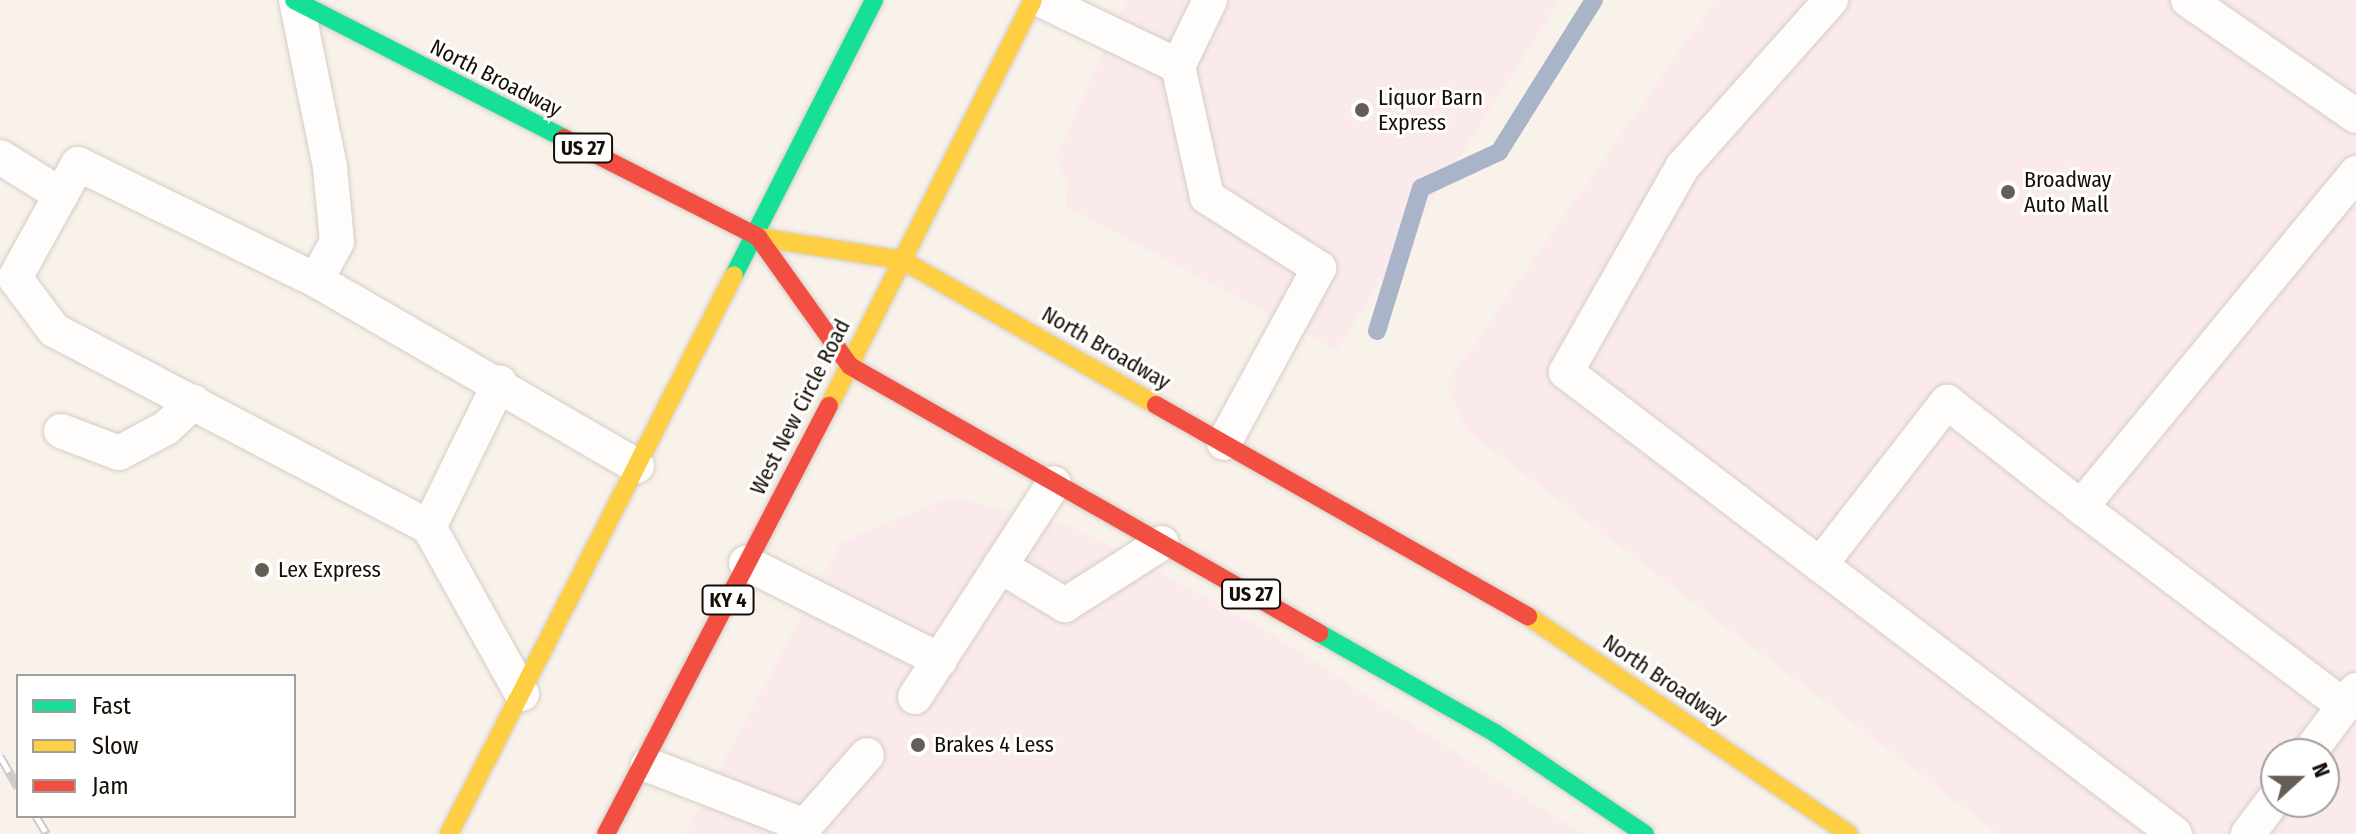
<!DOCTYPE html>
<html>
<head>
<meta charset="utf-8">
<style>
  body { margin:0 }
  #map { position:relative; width:2356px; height:834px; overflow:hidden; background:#f8f2eb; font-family:"Fira Sans Condensed",sans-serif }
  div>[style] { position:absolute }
  .commercial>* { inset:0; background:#faeaec }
  .stream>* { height:18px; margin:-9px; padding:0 9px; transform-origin:9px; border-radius:9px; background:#aab4c9 }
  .roads { filter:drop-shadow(0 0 2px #d5cdc5) drop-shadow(0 0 2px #d5cdc5) }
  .lane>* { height:34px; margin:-17px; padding:0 17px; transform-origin:17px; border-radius:17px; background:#fefdfc }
  .fast>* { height:18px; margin:-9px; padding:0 9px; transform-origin:9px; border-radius:9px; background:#16e098 }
  .slow>* { height:18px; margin:-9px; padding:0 9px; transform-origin:9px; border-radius:9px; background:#ffcf43 }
  .jam>* { height:18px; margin:-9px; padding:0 9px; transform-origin:9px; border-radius:9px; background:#f24e42 }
  .rail>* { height:9px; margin-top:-4.5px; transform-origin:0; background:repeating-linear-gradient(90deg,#fff 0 18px,#cdcbc9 0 36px); box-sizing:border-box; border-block:2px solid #cdcbc9 }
  .dots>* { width:22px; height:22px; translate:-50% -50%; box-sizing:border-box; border:4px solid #fff; border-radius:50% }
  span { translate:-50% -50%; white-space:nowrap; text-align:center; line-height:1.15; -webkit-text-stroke:6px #fff; paint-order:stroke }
  .shield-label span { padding:2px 6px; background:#fff; border:2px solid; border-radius:6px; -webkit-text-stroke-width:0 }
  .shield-label { font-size:20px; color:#160e04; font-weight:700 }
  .street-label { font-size:22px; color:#160e04 }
  .poi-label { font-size:22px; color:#160e04 }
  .left { translate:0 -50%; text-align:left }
  .legend { position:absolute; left:16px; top:674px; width:280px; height:144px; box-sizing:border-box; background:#fff; border:2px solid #a29f9b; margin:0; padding:10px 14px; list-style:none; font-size:24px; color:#160e04 }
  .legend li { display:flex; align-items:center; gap:16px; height:40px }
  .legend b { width:40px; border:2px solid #a29f9b }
  .north { position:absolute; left:2260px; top:738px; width:80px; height:80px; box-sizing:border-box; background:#fff; border:2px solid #a29f9b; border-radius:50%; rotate:69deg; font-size:22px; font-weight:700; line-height:32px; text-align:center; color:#160e04 }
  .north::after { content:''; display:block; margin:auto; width:28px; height:36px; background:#655e55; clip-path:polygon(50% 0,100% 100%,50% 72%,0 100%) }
</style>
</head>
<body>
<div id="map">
  <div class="commercial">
    <div style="clip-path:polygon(1127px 0,1560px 0,1337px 350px,1065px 206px,1068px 187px,1056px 157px)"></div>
    <div style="clip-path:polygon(evenodd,1715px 0,2356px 0,2356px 834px,1999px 834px,1467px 431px,1446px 384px,1715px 0,2276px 754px,2324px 754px,2324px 802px,2276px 802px,2276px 754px)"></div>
    <div style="clip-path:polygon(951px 497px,1071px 526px,1261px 627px,1582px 834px,685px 834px,841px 542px)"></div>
  </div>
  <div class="stream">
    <div style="left:1377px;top:331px;width:150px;rotate:-72.9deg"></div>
    <div style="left:1421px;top:188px;width:86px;rotate:-24.8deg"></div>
    <div style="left:1499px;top:152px;width:179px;rotate:-58deg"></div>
  </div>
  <div class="roads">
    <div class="lane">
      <div style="left:296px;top:0;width:170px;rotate:78.5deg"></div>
      <div style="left:330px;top:167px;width:75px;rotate:84.7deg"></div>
      <div style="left:337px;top:242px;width:43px;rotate:118.9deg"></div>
      <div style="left:1041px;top:0;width:152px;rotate:25.7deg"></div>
      <div style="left:1178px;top:66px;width:73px;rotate:-64.1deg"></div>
      <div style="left:1831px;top:0;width:222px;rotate:131.7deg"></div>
      <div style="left:1683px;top:166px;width:237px;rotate:119.6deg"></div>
      <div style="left:1566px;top:372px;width:764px;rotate:37.18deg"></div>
      <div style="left:2188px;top:0;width:204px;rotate:34.6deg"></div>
      <div style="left:1178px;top:66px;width:134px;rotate:77.5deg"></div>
      <div style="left:1207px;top:197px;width:133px;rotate:32.4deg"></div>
      <div style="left:1319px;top:268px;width:199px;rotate:118.5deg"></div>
      <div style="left:0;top:157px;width:72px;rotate:31.9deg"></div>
      <div style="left:61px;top:431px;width:62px;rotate:20.8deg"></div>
      <div style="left:119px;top:453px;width:53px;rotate:-28deg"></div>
      <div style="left:166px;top:428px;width:38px;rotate:-43deg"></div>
      <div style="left:429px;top:527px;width:161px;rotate:-63.9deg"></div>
      <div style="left:746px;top:563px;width:217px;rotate:26.6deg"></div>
      <div style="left:1820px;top:565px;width:207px;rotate:-52.1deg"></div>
      <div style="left:1947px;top:402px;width:170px;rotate:38.1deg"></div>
      <div style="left:1000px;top:566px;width:76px;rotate:31deg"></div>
      <div style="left:1065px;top:605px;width:115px;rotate:-32.6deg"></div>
      <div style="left:522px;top:694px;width:191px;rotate:-119.1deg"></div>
      <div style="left:429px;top:527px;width:424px;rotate:-152.3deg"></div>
      <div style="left:54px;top:330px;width:65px;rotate:-126.9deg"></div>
      <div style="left:15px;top:278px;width:130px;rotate:-61.1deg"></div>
      <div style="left:78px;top:164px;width:265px;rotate:26deg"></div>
      <div style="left:316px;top:280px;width:371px;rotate:30.1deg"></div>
      <div style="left:915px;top:697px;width:255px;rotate:-57deg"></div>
      <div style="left:2344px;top:706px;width:330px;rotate:-142.9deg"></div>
      <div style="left:2081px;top:507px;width:433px;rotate:-50.5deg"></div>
      <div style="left:2308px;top:754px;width:80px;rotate:-53.1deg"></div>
      <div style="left:648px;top:765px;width:168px;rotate:21.2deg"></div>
      <div style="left:805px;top:826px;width:94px;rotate:-48.9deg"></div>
      <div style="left:2248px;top:834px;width:46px;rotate:-52.9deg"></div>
    </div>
    <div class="fast">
      <div style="left:294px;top:0;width:303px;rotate:27.1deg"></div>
      <div style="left:734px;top:275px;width:309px;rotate:-63deg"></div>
      <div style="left:1319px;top:633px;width:202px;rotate:29.6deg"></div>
      <div style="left:1495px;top:733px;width:181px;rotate:34deg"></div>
    </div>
    <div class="slow">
      <div style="left:758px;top:237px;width:146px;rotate:9.1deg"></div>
      <div style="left:902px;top:260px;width:292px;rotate:29.7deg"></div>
      <div style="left:829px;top:406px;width:454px;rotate:-63.3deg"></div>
      <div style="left:1528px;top:616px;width:388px;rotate:34.2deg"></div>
      <div style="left:449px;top:834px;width:627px;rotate:-62.99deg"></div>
    </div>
    <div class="jam">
      <div style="left:564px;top:138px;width:218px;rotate:27deg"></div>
      <div style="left:758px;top:237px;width:158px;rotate:54.5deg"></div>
      <div style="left:850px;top:366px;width:540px;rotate:29.65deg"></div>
      <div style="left:1156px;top:405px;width:428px;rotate:29.6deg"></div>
      <div style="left:606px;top:834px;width:483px;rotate:-62.5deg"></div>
    </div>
  </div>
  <div class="rail">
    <div style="left:0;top:756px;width:36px;rotate:60deg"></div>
    <div style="left:36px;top:816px;width:21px;rotate:59deg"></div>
  </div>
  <div class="dots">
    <div style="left:1362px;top:110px;background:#655e55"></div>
    <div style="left:2008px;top:192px;background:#655e55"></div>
    <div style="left:262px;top:570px;background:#655e55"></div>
    <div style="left:918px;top:745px;background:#655e55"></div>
  </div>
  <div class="shield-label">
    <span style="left:583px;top:148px">US 27</span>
    <span style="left:1251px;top:594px">US 27</span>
    <span style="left:728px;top:600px">KY 4</span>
  </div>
  <div class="street-label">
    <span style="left:496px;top:78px;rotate:27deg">North Broadway</span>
    <span style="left:1106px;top:348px;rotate:30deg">North Broadway</span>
    <span style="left:800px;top:407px;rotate:-63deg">West New Circle Road</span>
    <span style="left:1665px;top:680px;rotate:34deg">North Broadway</span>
  </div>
  <div class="poi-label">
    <span class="left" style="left:1378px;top:110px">Liquor Barn<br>Express</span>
    <span class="left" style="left:2024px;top:192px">Broadway<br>Auto Mall</span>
    <span class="left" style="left:278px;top:570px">Lex Express</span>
    <span class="left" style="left:934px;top:745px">Brakes 4 Less</span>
  </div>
  <ul class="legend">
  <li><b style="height:10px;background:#16e098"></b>Fast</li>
  <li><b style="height:10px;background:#ffcf43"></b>Slow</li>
  <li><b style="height:10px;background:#f24e42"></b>Jam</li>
  </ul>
  <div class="north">N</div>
</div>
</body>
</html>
